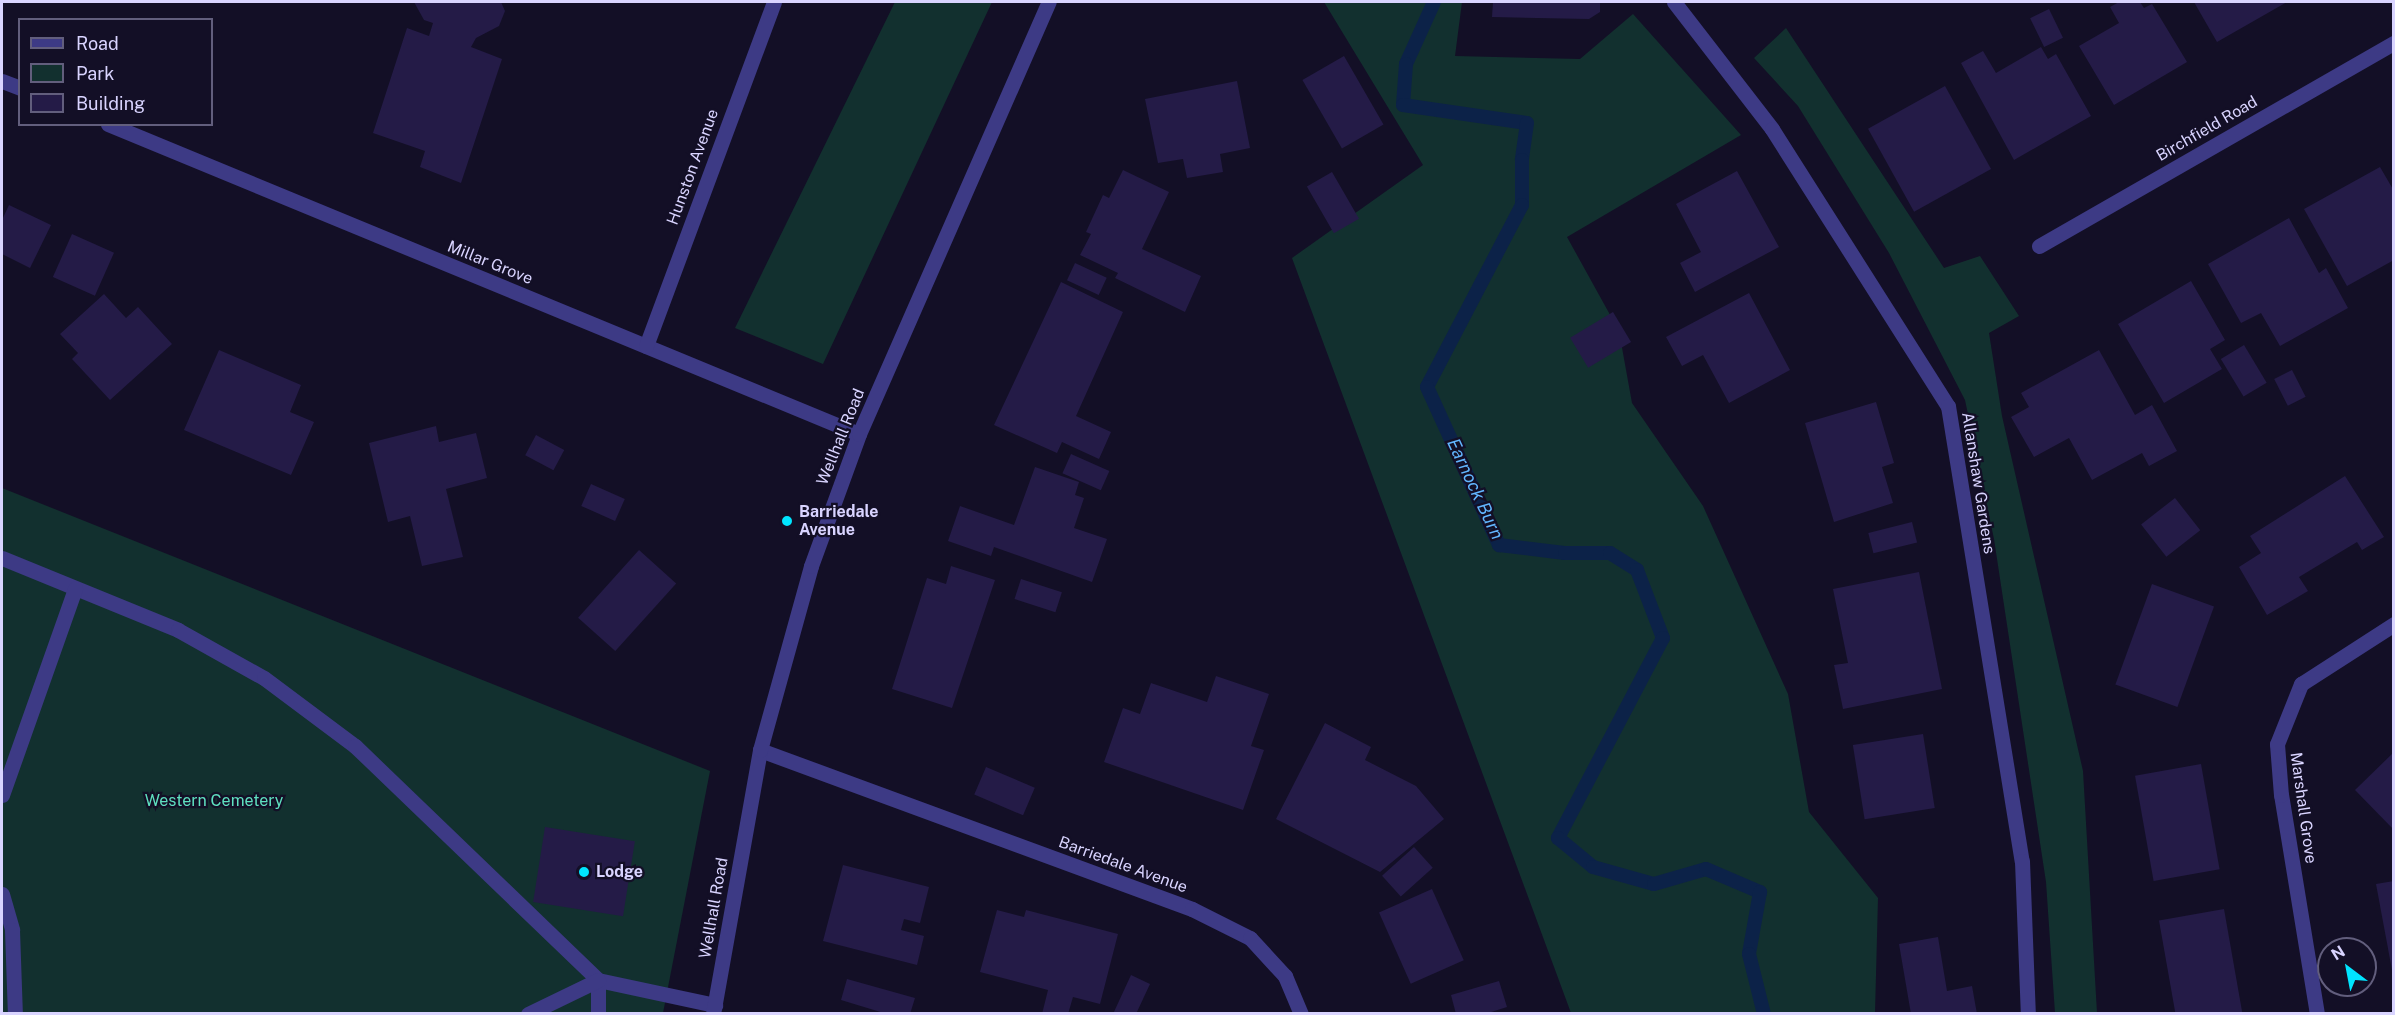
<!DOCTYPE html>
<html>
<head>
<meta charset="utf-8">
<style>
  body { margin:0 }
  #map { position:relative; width:2395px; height:1015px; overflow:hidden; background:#130f26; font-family:"Public Sans",sans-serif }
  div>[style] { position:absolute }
  .green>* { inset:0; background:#12302f }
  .stream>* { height:14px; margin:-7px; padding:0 7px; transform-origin:7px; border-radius:7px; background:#0c2248 }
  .building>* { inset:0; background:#241b47; transform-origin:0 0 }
  .service>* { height:15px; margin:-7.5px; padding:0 7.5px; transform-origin:7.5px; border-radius:7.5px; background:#3d3a85 }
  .minor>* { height:15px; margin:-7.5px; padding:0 7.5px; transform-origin:7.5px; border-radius:7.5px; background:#3d3a85 }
  .tertiary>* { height:15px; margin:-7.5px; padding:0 7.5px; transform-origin:7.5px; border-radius:7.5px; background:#3d3a85 }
  .dots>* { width:16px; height:16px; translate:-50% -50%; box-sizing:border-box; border:3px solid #130f26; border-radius:50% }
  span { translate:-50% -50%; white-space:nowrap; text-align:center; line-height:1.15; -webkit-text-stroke:4.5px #130f26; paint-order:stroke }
  .street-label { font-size:16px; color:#d9d4ff }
  .poi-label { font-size:16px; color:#d9d4ff; font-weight:700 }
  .left { translate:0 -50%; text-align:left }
  .park-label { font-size:16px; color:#5fe0c0 }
  .water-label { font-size:18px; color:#62b6ff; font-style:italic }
  .frame { position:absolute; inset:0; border:3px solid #d9d4ff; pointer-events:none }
  .legend { position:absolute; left:18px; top:18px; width:195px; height:108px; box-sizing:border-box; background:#130f26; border:2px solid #625e7d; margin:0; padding:8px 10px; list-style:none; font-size:18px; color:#d9d4ff }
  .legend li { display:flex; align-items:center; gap:12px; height:30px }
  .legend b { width:30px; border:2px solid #625e7d }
  .north { position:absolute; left:2317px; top:937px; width:60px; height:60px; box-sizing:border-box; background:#130f26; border:2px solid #625e7d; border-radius:50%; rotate:328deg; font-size:16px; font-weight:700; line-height:24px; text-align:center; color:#d9d4ff }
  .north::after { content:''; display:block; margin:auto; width:21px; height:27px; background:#00e5ff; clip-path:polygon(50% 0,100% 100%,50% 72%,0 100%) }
</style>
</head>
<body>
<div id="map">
  <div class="green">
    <div style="clip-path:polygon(895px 2px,992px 2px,823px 364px,735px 328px)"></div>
    <div style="clip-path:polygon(1324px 2px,1462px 2px,1455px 56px,1580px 59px,1633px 14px,1741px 135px,1567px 237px,1619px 331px,1632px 403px,1703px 506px,1788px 694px,1809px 812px,1878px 898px,1875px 1013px,1571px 1013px,1292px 258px,1423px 165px)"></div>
    <div style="clip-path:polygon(1786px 28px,1944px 268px,1980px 256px,2019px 316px,1989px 333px,2002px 416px,2083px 771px,2097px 1013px,2055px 1013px,2046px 882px,1994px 539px,1965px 400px,1889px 253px,1798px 106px,1754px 58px)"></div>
    <div style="clip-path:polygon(2px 488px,710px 771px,663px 1013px,2px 1013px)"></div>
  </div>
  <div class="stream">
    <div style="left:1434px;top:2px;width:68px;rotate:114.3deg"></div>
    <div style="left:1406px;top:64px;width:41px;rotate:94.2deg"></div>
    <div style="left:1403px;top:105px;width:125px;rotate:8.3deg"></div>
    <div style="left:1527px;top:123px;width:37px;rotate:98deg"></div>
    <div style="left:1522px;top:160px;width:45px;rotate:90deg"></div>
    <div style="left:1522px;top:205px;width:205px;rotate:117.6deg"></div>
    <div style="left:1427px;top:387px;width:174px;rotate:65.5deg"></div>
    <div style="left:1499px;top:545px;width:66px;rotate:6.9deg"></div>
    <div style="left:1565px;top:553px;width:45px"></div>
    <div style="left:1610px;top:553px;width:32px;rotate:32deg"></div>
    <div style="left:1637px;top:570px;width:73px;rotate:69.1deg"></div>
    <div style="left:1663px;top:638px;width:226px;rotate:117.7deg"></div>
    <div style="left:1558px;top:838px;width:45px;rotate:39.6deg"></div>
    <div style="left:1593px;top:867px;width:63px;rotate:15.6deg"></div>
    <div style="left:1654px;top:884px;width:54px;rotate:-16.1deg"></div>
    <div style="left:1706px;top:869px;width:59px;rotate:23.1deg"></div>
    <div style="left:1760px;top:892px;width:63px;rotate:100.1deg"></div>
    <div style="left:1749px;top:954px;width:62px;rotate:76deg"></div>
  </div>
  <div class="building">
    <div style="clip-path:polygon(414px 2px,501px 2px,505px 11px,499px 26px,476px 38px,471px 47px,502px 59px,461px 183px,420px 167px,425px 151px,373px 133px,407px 28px,429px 36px,433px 23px,424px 20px)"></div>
    <div style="clip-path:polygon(1493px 2px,1600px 2px,1600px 12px,1589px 19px,1492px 17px)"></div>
    <div style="clip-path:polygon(2119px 2px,2140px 2px,2144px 8px,2152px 4px,2187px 62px,2114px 105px,2079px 46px,2119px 23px,2110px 7px)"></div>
    <div style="clip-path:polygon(2194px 2px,2287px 2px,2217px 42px)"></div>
    <div style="left:2049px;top:9px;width:32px;height:21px;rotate:64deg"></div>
    <div style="clip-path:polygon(2041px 47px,2048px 59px,2056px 54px,2091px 116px,2014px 160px,1961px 63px,1983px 51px,1996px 73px)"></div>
    <div style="left:1344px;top:56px;width:79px;height:48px;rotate:60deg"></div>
    <div style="clip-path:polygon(1237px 81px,1250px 148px,1220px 154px,1223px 172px,1187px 178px,1183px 159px,1158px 163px,1145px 99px)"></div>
    <div style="left:1945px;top:86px;width:95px;height:88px;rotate:61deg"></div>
    <div style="clip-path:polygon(2380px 167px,2394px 191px,2394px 260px,2347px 286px,2304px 209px)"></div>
    <div style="clip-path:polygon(1123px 170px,1169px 192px,1142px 249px,1201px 276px,1185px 312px,1115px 278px,1118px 273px,1080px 255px,1091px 234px,1086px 232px,1103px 195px,1109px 198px)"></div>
    <div style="clip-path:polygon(1737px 171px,1779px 247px,1695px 292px,1680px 263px,1701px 252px,1676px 204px)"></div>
    <div style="left:1332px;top:172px;width:54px;height:29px;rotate:60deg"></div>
    <div style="clip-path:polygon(9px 205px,51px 225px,30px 268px,2px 254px,2px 220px)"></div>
    <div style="clip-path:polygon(2289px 218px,2319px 273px,2326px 268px,2348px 308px,2280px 346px,2261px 313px,2241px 323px,2208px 264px)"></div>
    <div style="left:72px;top:234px;width:46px;height:47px;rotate:24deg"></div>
    <div style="left:1075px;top:263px;width:35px;height:19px;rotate:25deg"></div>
    <div style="clip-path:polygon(2191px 281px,2225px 340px,2210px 349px,2222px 369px,2164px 403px,2118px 324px)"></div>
    <div style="clip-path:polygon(1061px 282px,1123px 312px,1076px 416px,1111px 432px,1099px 459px,1062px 442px,1057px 453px,994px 425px)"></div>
    <div style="clip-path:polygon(1749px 293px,1790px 370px,1729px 403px,1703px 355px,1682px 366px,1666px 337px)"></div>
    <div style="clip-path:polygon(104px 294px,126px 318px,138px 307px,172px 344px,110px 400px,72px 359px,78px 353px,60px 334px)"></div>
    <div style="left:1613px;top:312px;width:35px;height:50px;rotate:59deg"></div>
    <div style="left:2244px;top:345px;width:44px;height:27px;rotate:59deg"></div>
    <div style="clip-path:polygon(219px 350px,301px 385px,290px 412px,314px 422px,291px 475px,184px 430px)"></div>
    <div style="clip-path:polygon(2099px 350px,2135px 415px,2152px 405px,2177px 451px,2149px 466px,2142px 453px,2092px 480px,2069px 438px,2034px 457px,2011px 417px,2029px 407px,2021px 393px)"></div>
    <div style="left:2292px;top:370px;width:30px;height:20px;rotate:63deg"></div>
    <div style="clip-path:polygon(1876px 402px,1894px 463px,1882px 467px,1893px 503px,1834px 522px,1805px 423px)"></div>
    <div style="clip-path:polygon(436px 426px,439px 442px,476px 433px,487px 478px,446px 489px,463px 557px,422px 566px,410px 516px,388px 522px,369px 443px)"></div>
    <div style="left:536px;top:435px;width:32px;height:23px;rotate:28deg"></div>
    <div style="left:1071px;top:454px;width:42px;height:21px;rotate:24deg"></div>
    <div style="clip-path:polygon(1035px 467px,1079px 482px,1075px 495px,1084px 498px,1074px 528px,1107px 539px,1092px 582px,994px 547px,991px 556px,948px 541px,960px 506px,1014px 525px)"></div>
    <div style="clip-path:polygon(2345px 476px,2384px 537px,2362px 550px,2357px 542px,2299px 577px,2308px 591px,2267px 615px,2239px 567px,2261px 553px,2250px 536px)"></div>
    <div style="left:591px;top:484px;width:37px;height:24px;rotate:24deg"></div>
    <div style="left:2175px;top:498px;width:41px;height:43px;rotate:52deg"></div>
    <div style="left:1912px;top:522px;width:21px;height:45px;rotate:76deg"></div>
    <div style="left:639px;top:550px;width:50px;height:91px;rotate:42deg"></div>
    <div style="clip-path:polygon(951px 566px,995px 580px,952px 708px,892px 689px,927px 578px,946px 584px)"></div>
    <div style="clip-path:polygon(1919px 572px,1942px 689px,1843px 709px,1834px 665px,1848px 663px,1833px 589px)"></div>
    <div style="left:1021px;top:579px;width:43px;height:21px;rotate:18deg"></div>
    <div style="left:2152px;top:584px;width:66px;height:107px;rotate:20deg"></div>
    <div style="clip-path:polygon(1216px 676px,1269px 694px,1251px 746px,1264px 750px,1243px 810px,1104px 762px,1123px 708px,1140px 714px,1151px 683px,1207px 702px)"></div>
    <div style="clip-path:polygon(1325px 723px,1371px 747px,1365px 760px,1416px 786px,1444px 819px,1380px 872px,1276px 819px)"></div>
    <div style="left:1923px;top:734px;width:75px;height:71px;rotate:81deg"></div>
    <div style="clip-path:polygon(2394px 752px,2394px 830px,2355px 790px)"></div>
    <div style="left:2201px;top:764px;width:107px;height:67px;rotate:80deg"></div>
    <div style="left:986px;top:767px;width:53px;height:30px;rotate:23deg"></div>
    <div style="left:545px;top:827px;width:91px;height:76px;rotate:9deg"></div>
    <div style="left:1414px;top:847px;width:28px;height:43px;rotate:48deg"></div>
    <div style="clip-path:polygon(843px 865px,929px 887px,920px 923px,904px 919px,901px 930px,924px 936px,917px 965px,823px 941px)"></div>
    <div style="clip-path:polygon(2394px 881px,2394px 970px,2392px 970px,2376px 884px)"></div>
    <div style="left:1432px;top:889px;width:78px;height:58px;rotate:66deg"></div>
    <div style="left:2224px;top:909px;width:106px;height:66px;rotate:80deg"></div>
    <div style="clip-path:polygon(997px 910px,1024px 917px,1026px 910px,1118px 934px,1100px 1004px,1073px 997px,1068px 1014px,1042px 1014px,1048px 990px,980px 972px)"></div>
    <div style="clip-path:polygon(1938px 937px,1947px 991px,1972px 986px,1977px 1014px,1911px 1014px,1899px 944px)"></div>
    <div style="clip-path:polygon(1131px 975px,1150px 984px,1136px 1014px,1113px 1014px)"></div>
    <div style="clip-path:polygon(847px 979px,915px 998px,910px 1014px,887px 1014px,841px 1000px)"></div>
    <div style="clip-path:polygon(1499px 981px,1507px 1007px,1485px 1014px,1456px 1014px,1451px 995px)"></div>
  </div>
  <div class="service">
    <div style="left:2px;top:558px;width:190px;rotate:22.2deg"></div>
    <div style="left:178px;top:630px;width:98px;rotate:29.2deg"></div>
    <div style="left:264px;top:678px;width:114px;rotate:36.8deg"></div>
    <div style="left:355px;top:746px;width:337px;rotate:43.9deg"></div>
    <div style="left:598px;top:980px;width:120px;rotate:12.1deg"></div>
    <div style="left:2px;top:795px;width:219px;rotate:-70.5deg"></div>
    <div style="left:2px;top:894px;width:37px;rotate:74deg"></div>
    <div style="left:12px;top:930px;width:84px;rotate:88deg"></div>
    <div style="left:598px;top:980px;width:34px;rotate:90deg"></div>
    <div style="left:528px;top:1014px;width:78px;rotate:-25.9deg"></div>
  </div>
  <div class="minor">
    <div style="left:1674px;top:2px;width:160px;rotate:52.3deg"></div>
    <div style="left:1772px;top:129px;width:328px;rotate:57.6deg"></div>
    <div style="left:1948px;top:406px;width:461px;rotate:80.8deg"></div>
    <div style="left:2022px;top:861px;width:153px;rotate:87.8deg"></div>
    <div style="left:2px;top:81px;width:19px;rotate:21deg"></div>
    <div style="left:108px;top:124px;width:812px;rotate:22.43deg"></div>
    <div style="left:2039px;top:246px;width:409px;rotate:-29.8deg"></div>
    <div style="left:646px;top:346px;width:367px;rotate:-69.6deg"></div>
    <div style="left:760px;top:750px;width:460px;rotate:20.2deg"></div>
    <div style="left:1192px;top:909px;width:65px;rotate:26.6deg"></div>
    <div style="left:1250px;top:938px;width:52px;rotate:47.4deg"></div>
    <div style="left:1285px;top:976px;width:41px;rotate:67.2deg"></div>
    <div style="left:2317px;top:1014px;width:222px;rotate:-99.3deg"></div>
    <div style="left:2281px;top:795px;width:51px;rotate:-94.5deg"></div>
    <div style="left:2277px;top:744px;width:65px;rotate:-68.2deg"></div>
    <div style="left:2301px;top:684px;width:111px;rotate:-32.8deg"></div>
  </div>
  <div class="tertiary">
    <div style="left:713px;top:1014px;width:268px;rotate:-79.9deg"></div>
    <div style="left:760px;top:750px;width:191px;rotate:-74.5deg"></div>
    <div style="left:811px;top:566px;width:140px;rotate:-70deg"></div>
    <div style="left:859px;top:434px;width:472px;rotate:-66.3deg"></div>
  </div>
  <div class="dots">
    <div style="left:787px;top:521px;background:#00e5ff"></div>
    <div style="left:584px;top:872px;background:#00e5ff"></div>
  </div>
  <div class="street-label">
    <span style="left:2207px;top:129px;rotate:-30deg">Birchfield Road</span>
    <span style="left:693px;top:167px;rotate:-70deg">Hunston Avenue</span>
    <span style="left:490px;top:263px;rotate:22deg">Millar Grove</span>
    <span style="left:841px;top:437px;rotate:-68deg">Wellhall Road</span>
    <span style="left:1978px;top:483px;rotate:81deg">Allanshaw Gardens</span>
    <span style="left:2303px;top:808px;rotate:82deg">Marshall Grove</span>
    <span style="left:1123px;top:865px;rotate:20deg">Barriedale Avenue</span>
    <span style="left:714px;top:908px;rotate:-80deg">Wellhall Road</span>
  </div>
  <div class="poi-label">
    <span class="left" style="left:799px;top:521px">Barriedale<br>Avenue</span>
    <span class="left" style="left:596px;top:872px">Lodge</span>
  </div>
  <div class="park-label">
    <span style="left:214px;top:801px">Western Cemetery</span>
  </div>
  <div class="water-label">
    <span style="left:1475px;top:489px;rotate:65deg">Earnock Burn</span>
  </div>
  <div class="frame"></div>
  <ul class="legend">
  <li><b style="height:8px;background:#3d3a85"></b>Road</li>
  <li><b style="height:16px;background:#12302f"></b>Park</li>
  <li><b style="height:16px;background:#241b47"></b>Building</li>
  </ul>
  <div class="north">N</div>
</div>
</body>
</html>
